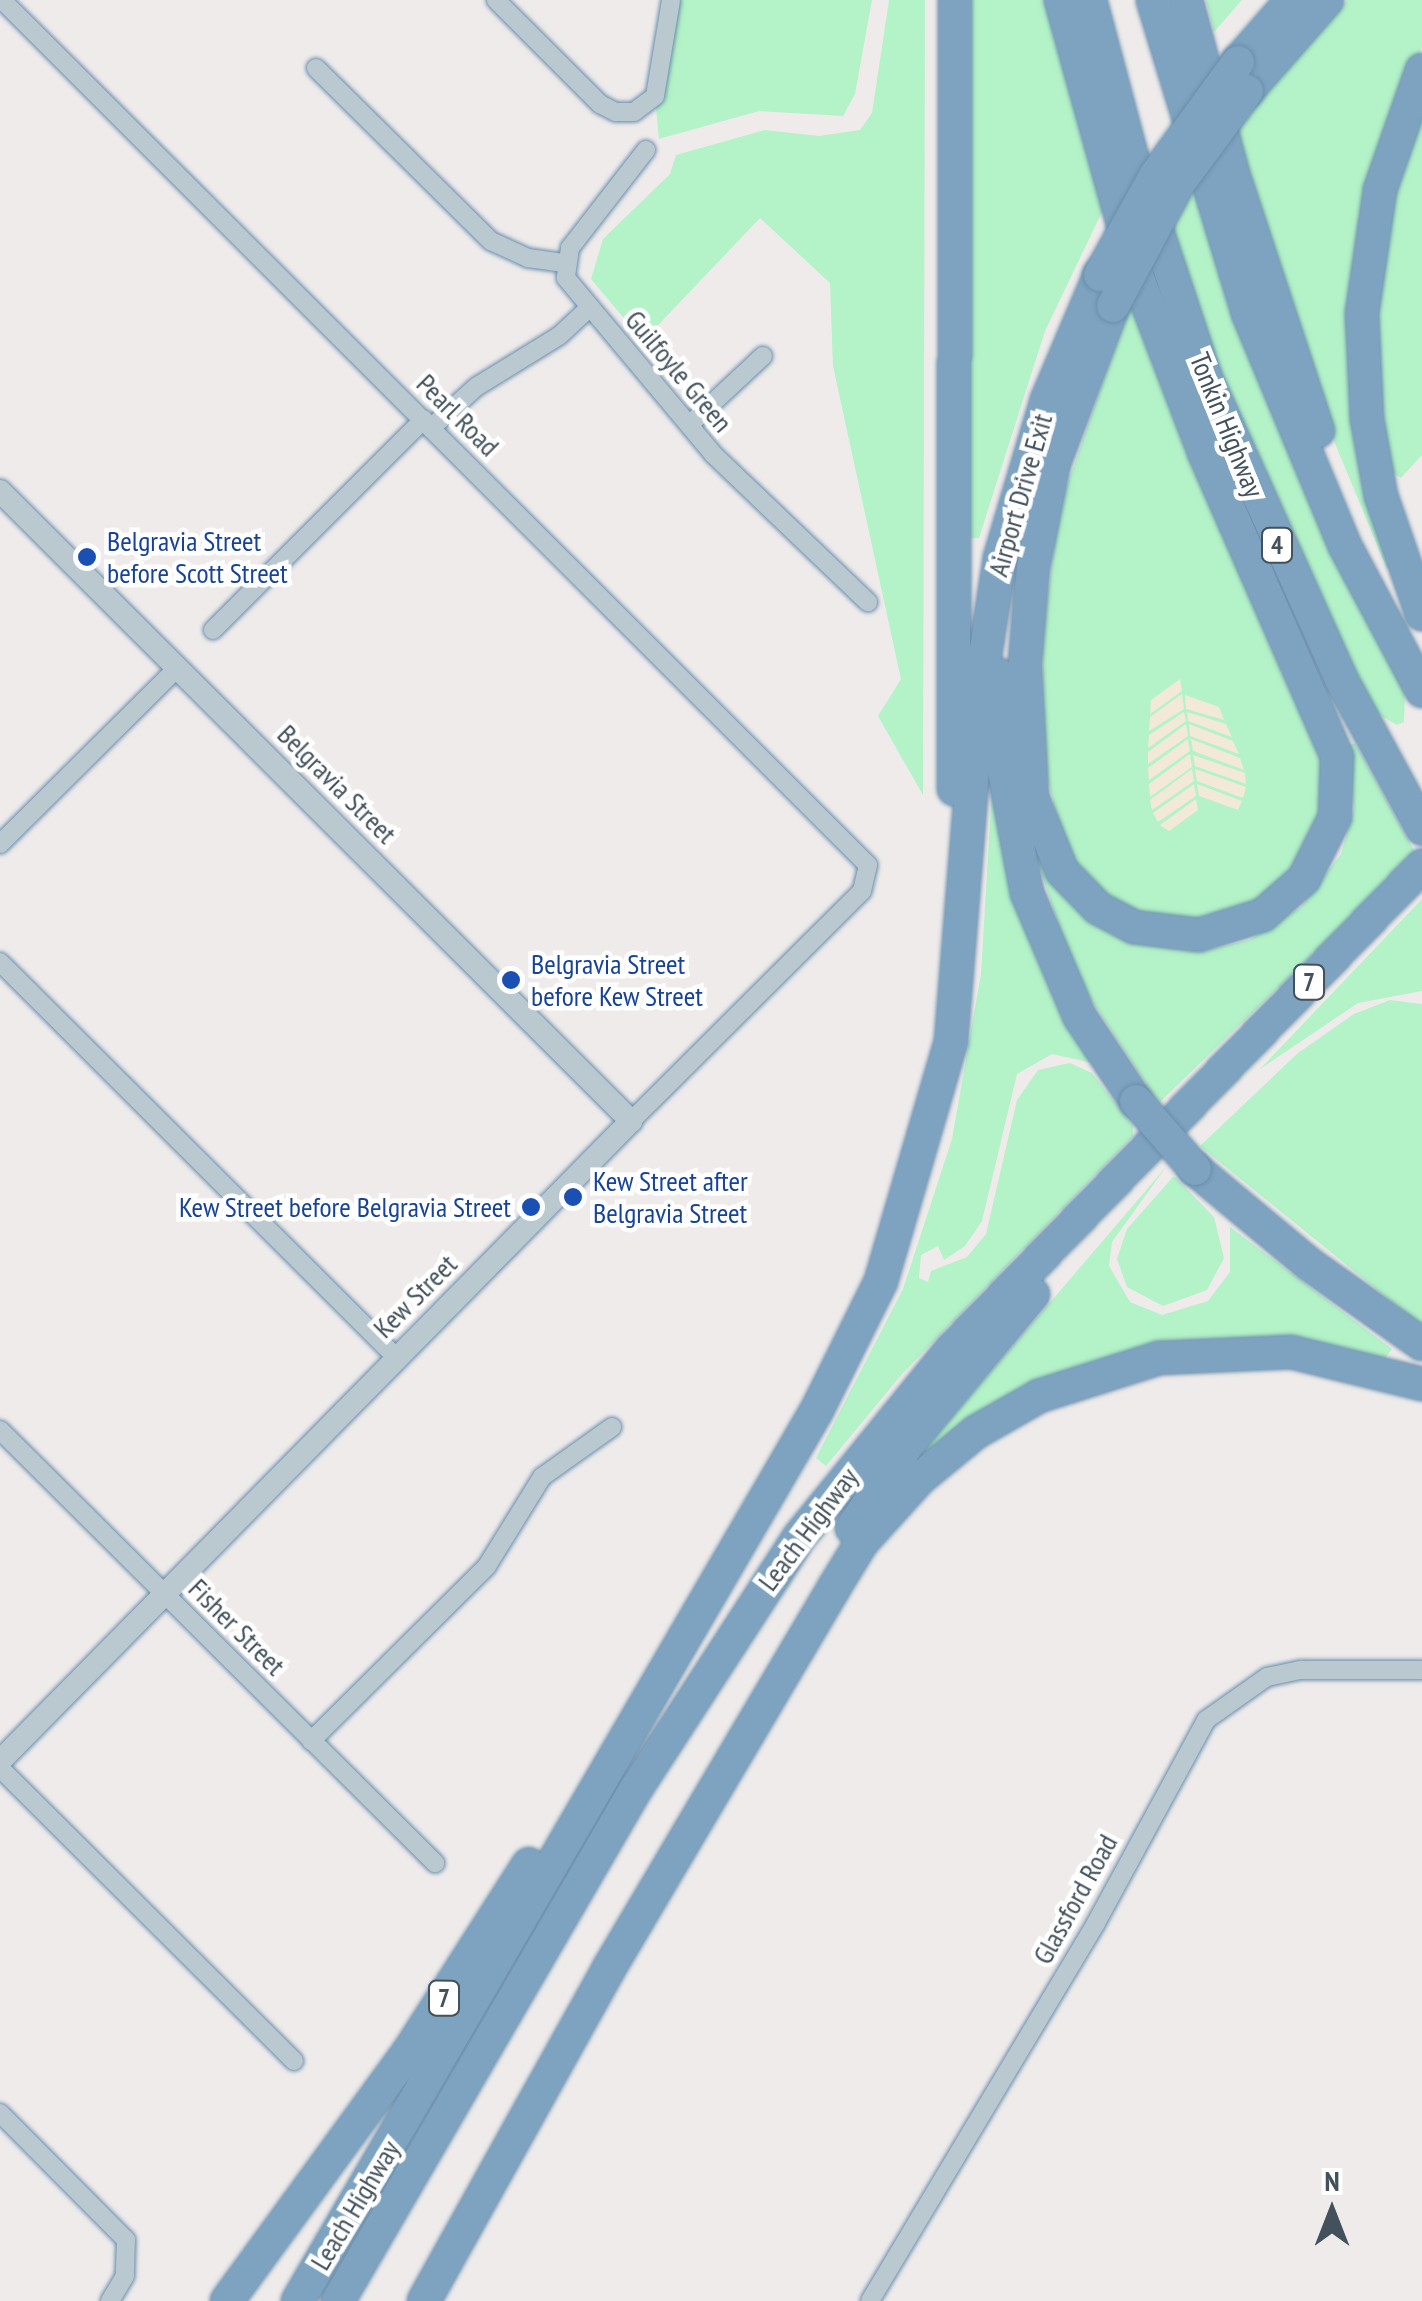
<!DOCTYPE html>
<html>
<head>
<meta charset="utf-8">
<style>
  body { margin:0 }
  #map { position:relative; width:1422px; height:2301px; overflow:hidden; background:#efebeb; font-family:"PT Sans Narrow",sans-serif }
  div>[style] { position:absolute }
  .green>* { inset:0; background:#b4f2c7 }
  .sand>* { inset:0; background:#f3e9d9 }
  .roads { filter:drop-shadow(0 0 2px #698eac) drop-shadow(0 0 2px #698eac) }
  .minor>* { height:18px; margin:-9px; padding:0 9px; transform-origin:9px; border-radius:9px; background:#bac8d0 }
  .tertiary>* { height:22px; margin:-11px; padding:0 11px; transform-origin:11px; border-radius:11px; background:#bac8d0 }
  .motorway>* { height:32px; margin:-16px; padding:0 16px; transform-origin:16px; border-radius:16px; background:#7ea3c0 }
  .bridges { filter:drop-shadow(0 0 2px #698eac) drop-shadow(0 0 2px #698eac) }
  .motorway-bridge>* { height:32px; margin:-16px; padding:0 16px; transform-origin:16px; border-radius:16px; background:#7ea3c0 }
  .dots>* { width:28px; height:28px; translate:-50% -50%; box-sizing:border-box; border:5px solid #fff; border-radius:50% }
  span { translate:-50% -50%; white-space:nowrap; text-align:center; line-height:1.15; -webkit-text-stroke:9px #fff; paint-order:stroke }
  .shield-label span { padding:2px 8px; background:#fff; border:2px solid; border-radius:8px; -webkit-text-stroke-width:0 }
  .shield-label { font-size:25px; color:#42515b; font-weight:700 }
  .street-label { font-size:28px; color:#42515b }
  .transit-label { font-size:28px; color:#164399 }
  .left { translate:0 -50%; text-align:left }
  .right { translate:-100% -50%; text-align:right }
  .north { position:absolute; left:1282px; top:2161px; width:100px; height:100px; -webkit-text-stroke:8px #fff; paint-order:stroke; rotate:0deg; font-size:28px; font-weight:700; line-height:40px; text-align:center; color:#42515b }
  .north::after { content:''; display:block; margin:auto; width:35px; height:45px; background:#42515b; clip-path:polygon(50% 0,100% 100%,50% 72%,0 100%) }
</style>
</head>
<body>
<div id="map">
  <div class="green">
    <div style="clip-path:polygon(671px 0,872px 0,855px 94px,843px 116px,759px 111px,659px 139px,655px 96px)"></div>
    <div style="clip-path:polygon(889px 0,925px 0,923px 795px,878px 716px,901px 679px,833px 366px,830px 283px,760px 218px,643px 341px,591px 279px,603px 239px,670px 174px,676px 155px,765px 130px,819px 136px,860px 130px,872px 113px)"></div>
    <div style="clip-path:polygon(970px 0,1045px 0,1103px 210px,1045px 331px,979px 538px,965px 539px)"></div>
    <div style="clip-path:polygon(1206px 0,1242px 0,1214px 32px)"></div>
    <div style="clip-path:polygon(1347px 0,1422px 0,1422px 47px,1366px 201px,1394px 564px,1387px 569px,1334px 441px,1232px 131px)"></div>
    <div style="clip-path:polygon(1422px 108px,1422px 455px,1401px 478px,1387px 470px,1380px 418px,1377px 304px,1395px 185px)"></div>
    <div style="clip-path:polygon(1193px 188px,1286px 444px,1405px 694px,1404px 722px,1397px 725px,1374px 712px,1248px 446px,1167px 229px)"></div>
    <div style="clip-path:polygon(1132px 298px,1319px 740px,1329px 802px,1280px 891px,1214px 925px,1128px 916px,1066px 852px,1045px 769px,1042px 640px,1059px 509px)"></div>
    <div style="clip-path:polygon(1355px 743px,1416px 854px,1159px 1103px,1075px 975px,1036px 856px,1095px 924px,1123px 940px,1200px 952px,1249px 940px,1301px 907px,1341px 854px,1354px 809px,1347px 746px)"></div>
    <div style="clip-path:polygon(992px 789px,1097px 1064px,1052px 1054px,1017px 1074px,982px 1221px,965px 1246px,944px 1260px,938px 1246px,921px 1255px,919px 1278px,928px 1282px,931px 1271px,967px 1257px,986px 1234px,1017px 1100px,1038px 1070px,1070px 1063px,1092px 1073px,1133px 1126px,1133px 1136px,902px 1374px,826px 1466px,816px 1458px,903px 1289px,952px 1139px,981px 974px)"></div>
    <div style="clip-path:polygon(1422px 899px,1422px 991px,1358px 1003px,1260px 1069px)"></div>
    <div style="clip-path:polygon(1390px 1000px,1422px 1004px,1422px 1326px,1200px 1146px,1298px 1053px,1354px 1014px)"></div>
    <div style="clip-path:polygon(1166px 1167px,1112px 1242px,1109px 1266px,1130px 1302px,1162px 1315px,1208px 1301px,1230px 1272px,1230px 1227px,1392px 1349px,1383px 1361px,1179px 1346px,930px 1457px,923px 1451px)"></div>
    <div style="clip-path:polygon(1174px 1176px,1214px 1217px,1224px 1258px,1207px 1290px,1163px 1306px,1127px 1287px,1117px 1259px,1127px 1229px)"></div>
  </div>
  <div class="sand">
    <div style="clip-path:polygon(1180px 679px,1182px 691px,1150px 714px,1151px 700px)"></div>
    <div style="clip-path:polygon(1182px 694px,1184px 709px,1149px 731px,1150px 717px)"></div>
    <div style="clip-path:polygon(1185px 695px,1219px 707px,1224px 720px,1186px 709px)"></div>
    <div style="clip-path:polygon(1184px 712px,1186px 721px,1148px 748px,1149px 735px)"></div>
    <div style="clip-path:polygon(1187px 712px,1226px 724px,1232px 737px,1188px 721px)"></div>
    <div style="clip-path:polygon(1186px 724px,1188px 736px,1148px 764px,1148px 752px)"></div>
    <div style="clip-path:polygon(1189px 724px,1233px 741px,1239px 754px,1190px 736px)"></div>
    <div style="clip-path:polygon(1188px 739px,1190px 751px,1149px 780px,1148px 768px)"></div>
    <div style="clip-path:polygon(1191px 739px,1240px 758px,1244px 770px,1193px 751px)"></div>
    <div style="clip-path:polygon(1190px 754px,1192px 767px,1150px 797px,1149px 784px)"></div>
    <div style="clip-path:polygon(1193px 755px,1245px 773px,1246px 784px,1195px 766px)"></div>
    <div style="clip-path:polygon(1192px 769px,1194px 781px,1152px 810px,1150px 800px)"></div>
    <div style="clip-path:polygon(1195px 769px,1246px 787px,1243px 798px,1197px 781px)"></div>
    <div style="clip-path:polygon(1194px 784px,1196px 796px,1158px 822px,1153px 813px)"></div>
    <div style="clip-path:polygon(1197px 784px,1242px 801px,1238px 810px,1199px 796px)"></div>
    <div style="clip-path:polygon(1196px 799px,1198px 810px,1169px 831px,1160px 825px)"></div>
  </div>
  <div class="roads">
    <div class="minor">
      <div style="left:2px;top:0;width:1224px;rotate:44.97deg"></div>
      <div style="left:868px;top:865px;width:27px;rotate:103deg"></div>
      <div style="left:862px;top:891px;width:326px;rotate:135.1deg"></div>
      <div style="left:496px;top:0;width:147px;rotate:45deg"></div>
      <div style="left:600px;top:104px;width:18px;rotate:27deg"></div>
      <div style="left:616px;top:112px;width:18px"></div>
      <div style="left:634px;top:112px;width:26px;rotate:-37deg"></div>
      <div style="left:655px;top:96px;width:97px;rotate:-80.5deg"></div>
      <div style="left:316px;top:68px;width:246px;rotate:44.7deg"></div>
      <div style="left:491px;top:241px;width:41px;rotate:24.7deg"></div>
      <div style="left:528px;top:258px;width:37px;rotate:8deg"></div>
      <div style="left:646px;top:150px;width:124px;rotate:127.8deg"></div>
      <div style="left:570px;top:248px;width:30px;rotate:98deg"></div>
      <div style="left:566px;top:278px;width:231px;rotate:50.1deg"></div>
      <div style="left:714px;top:455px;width:213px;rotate:43.7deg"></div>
      <div style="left:689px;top:425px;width:101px;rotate:-43deg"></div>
      <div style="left:432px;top:427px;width:59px;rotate:-42.3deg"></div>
      <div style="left:476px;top:387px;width:97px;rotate:-31.6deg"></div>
      <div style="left:559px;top:336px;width:40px;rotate:-43deg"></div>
      <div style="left:213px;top:630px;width:298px;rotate:-45deg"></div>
      <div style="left:0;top:844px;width:251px;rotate:-44.8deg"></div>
      <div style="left:0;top:962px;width:559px;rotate:44.93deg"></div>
      <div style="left:0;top:1430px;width:614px;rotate:44.87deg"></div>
      <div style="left:311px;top:1741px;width:248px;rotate:-44.8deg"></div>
      <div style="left:487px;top:1566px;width:105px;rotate:-58.3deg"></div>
      <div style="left:542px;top:1477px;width:86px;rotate:-35.5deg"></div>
      <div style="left:0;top:1768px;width:415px;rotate:44.9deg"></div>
      <div style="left:0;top:2113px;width:179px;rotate:45.2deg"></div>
      <div style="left:126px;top:2240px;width:36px;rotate:92deg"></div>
      <div style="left:125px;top:2276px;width:29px;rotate:121deg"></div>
      <div style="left:870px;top:2301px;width:440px;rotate:-59.1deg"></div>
      <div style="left:1096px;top:1923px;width:231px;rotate:-61.5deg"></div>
      <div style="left:1206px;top:1720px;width:75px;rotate:-35.2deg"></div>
      <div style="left:1267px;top:1677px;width:35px;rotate:-12deg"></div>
      <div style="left:1301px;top:1670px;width:121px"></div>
    </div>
    <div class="tertiary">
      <div style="left:0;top:491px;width:892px;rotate:44.95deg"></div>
      <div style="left:631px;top:1121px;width:899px;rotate:134.59deg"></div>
    </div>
    <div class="motorway">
      <div style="left:1061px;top:0;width:295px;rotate:74.5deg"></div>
      <div style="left:1140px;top:284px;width:180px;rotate:69.1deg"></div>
      <div style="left:1204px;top:452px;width:333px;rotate:66.4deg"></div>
      <div style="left:1337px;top:757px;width:60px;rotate:91.9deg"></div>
      <div style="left:1335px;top:817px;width:69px;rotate:116.6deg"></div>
      <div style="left:1304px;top:879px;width:55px;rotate:138.7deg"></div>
      <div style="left:1263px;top:915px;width:67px;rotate:162.6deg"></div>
      <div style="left:1199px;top:935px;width:65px;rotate:-173deg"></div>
      <div style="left:1134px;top:927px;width:41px;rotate:-152.2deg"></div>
      <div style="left:1098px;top:908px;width:52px;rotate:-134.2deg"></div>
      <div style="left:1062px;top:871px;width:80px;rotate:-112.1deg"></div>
      <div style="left:1032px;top:797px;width:134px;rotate:-93deg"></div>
      <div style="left:1025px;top:663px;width:95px;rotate:-85.2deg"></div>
      <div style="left:1033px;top:568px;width:107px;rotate:-78.7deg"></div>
      <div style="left:1054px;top:463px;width:168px;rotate:-69.4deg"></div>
      <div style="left:1090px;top:0;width:152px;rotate:75.1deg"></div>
      <div style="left:1129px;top:147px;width:241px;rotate:71.6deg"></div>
      <div style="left:1205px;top:376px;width:332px;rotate:65.8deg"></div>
      <div style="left:1341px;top:679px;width:170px;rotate:61.5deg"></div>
      <div style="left:1153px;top:0;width:327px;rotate:73.1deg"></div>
      <div style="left:1248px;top:313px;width:252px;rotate:67.4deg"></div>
      <div style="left:1345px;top:546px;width:164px;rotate:62deg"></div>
      <div style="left:1186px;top:0;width:177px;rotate:74.9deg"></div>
      <div style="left:1232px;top:171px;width:274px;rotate:71.7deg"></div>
      <div style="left:1238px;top:62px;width:82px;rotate:-48.9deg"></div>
      <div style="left:1422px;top:70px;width:127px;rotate:109.3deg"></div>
      <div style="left:1380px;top:190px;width:125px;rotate:98.3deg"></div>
      <div style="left:1362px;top:314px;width:105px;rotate:87.3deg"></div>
      <div style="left:1367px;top:419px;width:78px;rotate:79.7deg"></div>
      <div style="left:1381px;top:496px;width:125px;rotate:70.8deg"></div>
      <div style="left:1247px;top:91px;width:121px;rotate:-48.7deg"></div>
      <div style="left:999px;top:675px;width:91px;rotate:87.5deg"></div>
      <div style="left:1003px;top:766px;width:129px;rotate:79.3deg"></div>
      <div style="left:1027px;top:893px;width:135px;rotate:66.9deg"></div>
      <div style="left:1080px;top:1017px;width:101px;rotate:56.3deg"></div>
      <div style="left:954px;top:789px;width:789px;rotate:-89.93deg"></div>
      <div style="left:1195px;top:1169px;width:148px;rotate:39.8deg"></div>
      <div style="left:1309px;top:1264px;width:138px;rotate:35.3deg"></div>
      <div style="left:852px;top:1528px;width:101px;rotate:-56.3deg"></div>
      <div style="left:908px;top:1444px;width:195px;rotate:-50.2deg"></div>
      <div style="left:227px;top:2301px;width:307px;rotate:-53.9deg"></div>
      <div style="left:408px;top:2053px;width:224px;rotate:-57.4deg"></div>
      <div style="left:298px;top:2301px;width:1031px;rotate:-59.78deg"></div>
      <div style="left:817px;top:1410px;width:144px;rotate:-63.6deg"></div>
      <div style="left:881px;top:1281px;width:249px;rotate:-73.7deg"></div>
      <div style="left:951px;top:1042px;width:349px;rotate:-85.4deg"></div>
      <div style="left:979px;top:694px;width:138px;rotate:-81.2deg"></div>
      <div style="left:1000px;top:558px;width:165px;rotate:-73.4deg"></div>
      <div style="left:1047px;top:400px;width:136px;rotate:-67deg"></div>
      <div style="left:338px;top:2301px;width:591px;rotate:-59.83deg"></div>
      <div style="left:635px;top:1790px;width:303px;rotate:-57deg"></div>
      <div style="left:800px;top:1536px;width:242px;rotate:-50.9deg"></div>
      <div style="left:953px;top:1348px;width:673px;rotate:-45.78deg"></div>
      <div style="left:424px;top:2301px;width:379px;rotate:-60.9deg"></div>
      <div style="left:608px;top:1970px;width:446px;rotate:-59.4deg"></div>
      <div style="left:835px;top:1586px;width:52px;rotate:-58.5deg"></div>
      <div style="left:862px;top:1542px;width:85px;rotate:-47.9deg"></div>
      <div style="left:919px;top:1479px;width:74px;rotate:-39.5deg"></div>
      <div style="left:976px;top:1432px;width:73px;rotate:-29.7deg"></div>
      <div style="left:1039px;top:1396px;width:126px;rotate:-17.6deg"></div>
      <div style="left:1159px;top:1358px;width:132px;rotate:-2.6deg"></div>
      <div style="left:1291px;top:1352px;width:135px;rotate:13.7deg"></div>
    </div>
  </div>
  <div class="bridges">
    <div class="motorway-bridge">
      <div style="left:1100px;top:275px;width:113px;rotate:-60.9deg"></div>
      <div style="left:1155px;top:176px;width:141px;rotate:-53.9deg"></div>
      <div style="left:1113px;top:306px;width:136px;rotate:-61.9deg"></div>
      <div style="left:1177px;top:186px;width:118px;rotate:-53.6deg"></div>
      <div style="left:1136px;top:1101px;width:90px;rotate:49.1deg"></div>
    </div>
  </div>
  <div class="dots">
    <div style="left:87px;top:557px;background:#1a4fb4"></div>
    <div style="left:511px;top:980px;background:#1a4fb4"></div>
    <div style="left:573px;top:1197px;background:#1a4fb4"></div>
    <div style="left:531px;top:1207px;background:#1a4fb4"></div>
  </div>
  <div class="shield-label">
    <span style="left:1277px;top:545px">4</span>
    <span style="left:1309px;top:982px">7</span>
    <span style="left:444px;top:1998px">7</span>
  </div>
  <div class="street-label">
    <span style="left:679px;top:371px;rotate:50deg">Guilfoyle Green</span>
    <span style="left:458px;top:415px;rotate:45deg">Pearl Road</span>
    <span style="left:1227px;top:425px;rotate:68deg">Tonkin Highway</span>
    <span style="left:1020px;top:495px;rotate:-74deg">Airport Drive Exit</span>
    <span style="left:337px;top:784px;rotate:45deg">Belgravia Street</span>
    <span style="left:415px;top:1296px;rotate:-45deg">Kew Street</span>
    <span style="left:808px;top:1529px;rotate:-53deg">Leach Highway</span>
    <span style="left:237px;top:1627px;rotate:45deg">Fisher Street</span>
    <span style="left:1075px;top:1899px;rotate:-61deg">Glassford Road</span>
    <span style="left:355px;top:2205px;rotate:-59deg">Leach Highway</span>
  </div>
  <div class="transit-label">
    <span class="left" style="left:107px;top:557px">Belgravia Street<br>before Scott Street</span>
    <span class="left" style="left:531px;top:980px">Belgravia Street<br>before Kew Street</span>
    <span class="left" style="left:593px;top:1197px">Kew Street after<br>Belgravia Street</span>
    <span class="right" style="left:511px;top:1207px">Kew Street before Belgravia Street</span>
  </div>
  <div class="north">N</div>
</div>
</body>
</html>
